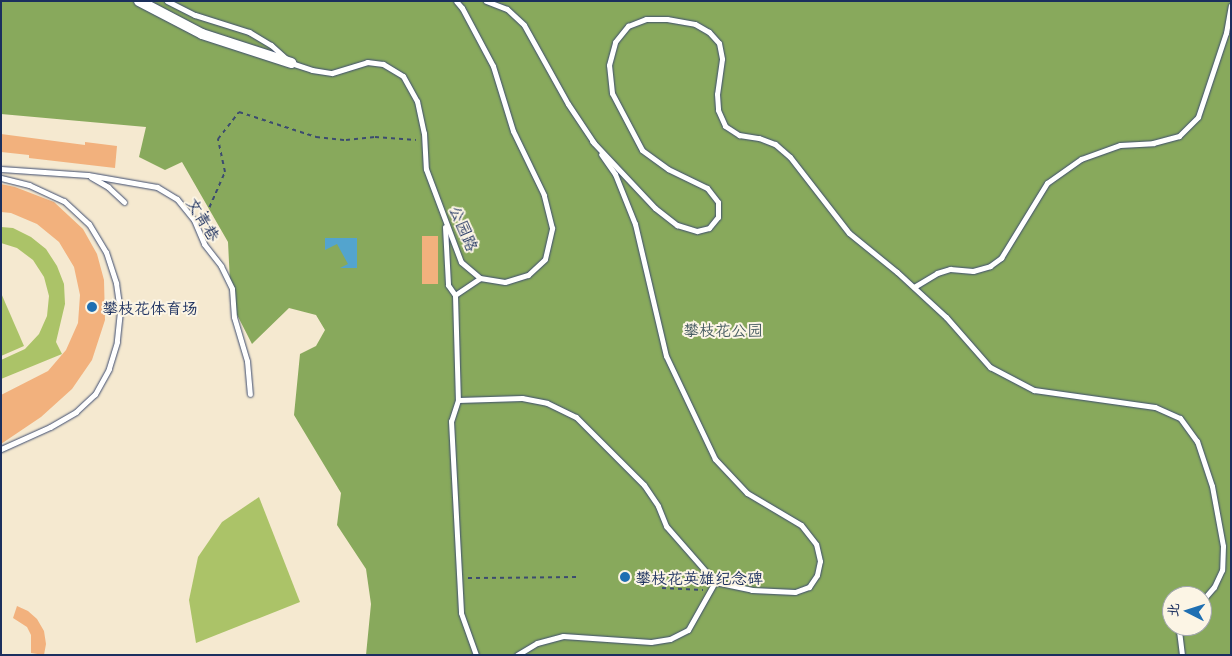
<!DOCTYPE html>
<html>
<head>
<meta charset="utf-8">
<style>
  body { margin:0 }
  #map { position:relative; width:1232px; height:656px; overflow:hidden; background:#f5e9d0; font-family:"Playpen Sans","LXGW WenKai TC",sans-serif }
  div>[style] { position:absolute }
  .green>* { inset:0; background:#abc368 }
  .forest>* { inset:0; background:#88a95c }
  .water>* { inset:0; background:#53a4ce }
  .building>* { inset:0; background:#f2b17d; transform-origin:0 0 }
  .path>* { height:2px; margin-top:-1px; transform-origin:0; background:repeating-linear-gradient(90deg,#3c4b6f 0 4px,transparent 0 8px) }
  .roads { filter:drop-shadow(0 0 1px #3c4b6f) drop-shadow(0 0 1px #3c4b6f) }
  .service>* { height:5px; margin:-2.5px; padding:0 2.5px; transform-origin:2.5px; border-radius:2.5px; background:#fff }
  .minor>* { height:10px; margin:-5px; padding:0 5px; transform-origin:5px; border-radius:5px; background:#fff }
  .dots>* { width:14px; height:14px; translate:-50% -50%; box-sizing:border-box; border:2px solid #fcf5e5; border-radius:50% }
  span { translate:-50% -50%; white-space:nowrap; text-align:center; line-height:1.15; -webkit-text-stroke:4px #fcf5e5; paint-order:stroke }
  .street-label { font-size:16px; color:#1b2f5e }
  .poi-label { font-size:16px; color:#1b2f5e }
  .left { translate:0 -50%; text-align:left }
  .park-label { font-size:16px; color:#465b61 }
  .frame { position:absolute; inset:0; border:2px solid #1b2f5e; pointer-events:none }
  .north { position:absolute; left:1162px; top:586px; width:50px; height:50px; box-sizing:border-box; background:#fcf5e5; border:1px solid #a2a6af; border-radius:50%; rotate:275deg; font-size:14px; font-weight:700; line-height:20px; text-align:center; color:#1b2f5e }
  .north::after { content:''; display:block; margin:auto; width:18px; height:22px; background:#1f6fb2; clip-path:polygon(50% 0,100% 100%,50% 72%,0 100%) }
</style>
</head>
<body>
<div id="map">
  <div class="green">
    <div style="clip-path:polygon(1px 227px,13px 228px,31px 237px,46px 249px,57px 266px,64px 284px,65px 304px,56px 342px,62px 354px,1px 379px,1px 360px,25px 349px,39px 334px,47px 316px,49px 296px,44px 277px,33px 260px,17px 248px,1px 243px)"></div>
    <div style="clip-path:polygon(1px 293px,24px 346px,1px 356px)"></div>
    <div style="clip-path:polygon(259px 497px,300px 602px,196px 643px,189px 600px,198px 557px,222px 522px)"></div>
  </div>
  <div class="forest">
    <div style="clip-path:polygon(evenodd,1px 1px,1231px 1px,1231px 655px,366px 655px,371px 604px,366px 569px,337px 525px,341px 493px,294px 415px,300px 354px,316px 346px,325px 330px,316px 315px,289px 308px,252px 344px,231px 303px,228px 242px,182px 162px,165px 170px,139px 157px,146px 127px,1px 114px,1px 1px,1172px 596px,1202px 596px,1202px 626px,1172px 626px,1172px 596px)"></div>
  </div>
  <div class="water">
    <div style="clip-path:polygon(325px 238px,357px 238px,357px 268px,340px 268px,348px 264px,337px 244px,325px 250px)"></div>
  </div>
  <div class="building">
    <div style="clip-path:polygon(1px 134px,85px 145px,85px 142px,117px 146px,115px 168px,29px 158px,29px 155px,1px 152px)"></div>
    <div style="clip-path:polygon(1px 184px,15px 187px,54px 202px,83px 229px,97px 254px,104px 280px,105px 320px,92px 360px,72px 389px,41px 417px,1px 444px,1px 395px,48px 371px,66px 350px,78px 323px,80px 295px,74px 267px,59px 242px,37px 224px,11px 213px,1px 212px)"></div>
    <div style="left:422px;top:236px;width:16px;height:48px"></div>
    <div style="clip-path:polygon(17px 606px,28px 611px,37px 619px,44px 631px,46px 644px,44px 655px,31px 653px,31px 635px,27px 627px,13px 618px)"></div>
  </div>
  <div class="path">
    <div style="left:203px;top:222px;width:55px;rotate:-66.3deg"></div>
    <div style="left:225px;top:172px;width:34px;rotate:-102deg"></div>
    <div style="left:218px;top:139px;width:34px;rotate:-52deg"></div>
    <div style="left:239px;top:112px;width:81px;rotate:18deg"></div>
    <div style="left:316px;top:137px;width:30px;rotate:6deg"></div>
    <div style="left:346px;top:140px;width:29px;rotate:-6deg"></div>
    <div style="left:375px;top:137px;width:41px;rotate:4.2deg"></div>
    <div style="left:468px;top:578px;width:109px;rotate:-0.5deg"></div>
    <div style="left:662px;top:588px;width:41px;rotate:2.8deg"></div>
  </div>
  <div class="roads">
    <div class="service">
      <div style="left:167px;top:1px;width:31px;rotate:27deg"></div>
      <div style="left:195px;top:15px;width:57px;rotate:17.5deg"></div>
      <div style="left:249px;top:32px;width:26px;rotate:31deg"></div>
      <div style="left:271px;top:45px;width:27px;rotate:42deg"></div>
      <div style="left:291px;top:63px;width:22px;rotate:18deg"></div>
      <div style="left:312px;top:70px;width:20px;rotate:9deg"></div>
      <div style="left:332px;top:73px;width:37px;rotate:-17deg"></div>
      <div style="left:367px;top:62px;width:16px;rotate:7deg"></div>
      <div style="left:383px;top:64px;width:23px;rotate:31deg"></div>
      <div style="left:403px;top:76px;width:29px;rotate:61deg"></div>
      <div style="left:417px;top:101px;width:33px;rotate:78deg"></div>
      <div style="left:424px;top:133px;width:36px;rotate:87deg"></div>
      <div style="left:426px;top:169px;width:99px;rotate:69.4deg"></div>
      <div style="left:461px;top:262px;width:25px;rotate:40deg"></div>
      <div style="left:480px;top:278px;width:25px;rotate:9deg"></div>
      <div style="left:505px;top:282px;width:24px;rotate:-17deg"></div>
      <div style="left:528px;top:275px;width:23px;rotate:-43deg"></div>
      <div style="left:545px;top:259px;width:32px;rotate:-77deg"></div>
      <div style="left:552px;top:228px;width:34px;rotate:-104deg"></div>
      <div style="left:544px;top:195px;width:71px;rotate:-115.8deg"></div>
      <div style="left:513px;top:131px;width:68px;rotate:-107.1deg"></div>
      <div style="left:493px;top:66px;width:66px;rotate:-118.1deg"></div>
      <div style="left:462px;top:8px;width:9px;rotate:-131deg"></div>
      <div style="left:486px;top:1px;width:22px;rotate:21deg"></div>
      <div style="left:507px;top:9px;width:23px;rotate:43deg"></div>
      <div style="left:524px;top:25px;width:90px;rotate:60.9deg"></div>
      <div style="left:568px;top:104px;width:47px;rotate:56.3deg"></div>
      <div style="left:592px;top:141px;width:92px;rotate:46.8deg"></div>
      <div style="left:655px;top:208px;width:28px;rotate:38deg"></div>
      <div style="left:677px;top:225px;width:21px;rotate:17deg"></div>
      <div style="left:697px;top:231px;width:12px;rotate:-14deg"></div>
      <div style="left:709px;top:228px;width:14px;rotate:-51deg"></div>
      <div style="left:718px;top:217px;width:15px;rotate:-90deg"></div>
      <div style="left:718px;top:202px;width:18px;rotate:-128deg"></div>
      <div style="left:707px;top:188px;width:43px;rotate:-154deg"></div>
      <div style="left:668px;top:169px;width:32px;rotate:-144deg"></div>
      <div style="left:642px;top:150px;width:64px;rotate:-117.8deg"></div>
      <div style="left:612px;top:93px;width:28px;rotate:-96deg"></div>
      <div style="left:609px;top:65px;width:24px;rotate:-75deg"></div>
      <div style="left:615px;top:42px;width:21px;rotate:-51deg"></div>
      <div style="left:628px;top:26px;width:19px;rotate:-21deg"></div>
      <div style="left:646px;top:19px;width:21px"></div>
      <div style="left:667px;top:19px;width:28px;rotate:10deg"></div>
      <div style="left:695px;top:24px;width:16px;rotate:30deg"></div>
      <div style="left:709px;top:32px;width:15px;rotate:48deg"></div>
      <div style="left:719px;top:43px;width:16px;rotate:79deg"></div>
      <div style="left:722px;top:59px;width:35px;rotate:98deg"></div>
      <div style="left:717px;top:94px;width:16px;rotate:86deg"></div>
      <div style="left:718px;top:110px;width:17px;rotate:66deg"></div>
      <div style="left:725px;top:126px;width:17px;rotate:33deg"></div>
      <div style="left:739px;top:135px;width:20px;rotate:9deg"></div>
      <div style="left:759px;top:138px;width:17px;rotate:21deg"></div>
      <div style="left:775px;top:144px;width:20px;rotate:41deg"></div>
      <div style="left:790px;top:157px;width:96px;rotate:52.2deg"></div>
      <div style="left:849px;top:233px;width:62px;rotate:39.1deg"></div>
      <div style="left:897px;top:272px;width:67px;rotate:42.6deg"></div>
      <div style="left:946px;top:317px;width:67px;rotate:48.7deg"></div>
      <div style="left:990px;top:367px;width:50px;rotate:27.6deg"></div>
      <div style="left:1034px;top:390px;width:122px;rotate:8deg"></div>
      <div style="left:1155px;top:407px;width:27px;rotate:24deg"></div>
      <div style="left:1180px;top:418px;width:29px;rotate:54deg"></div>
      <div style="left:1197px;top:441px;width:47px;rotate:71.6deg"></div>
      <div style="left:1212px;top:486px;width:61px;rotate:79.6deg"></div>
      <div style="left:1223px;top:546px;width:24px;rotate:92deg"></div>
      <div style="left:1222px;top:570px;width:19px;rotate:115deg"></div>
      <div style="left:1214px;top:587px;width:18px;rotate:131deg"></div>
      <div style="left:1px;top:169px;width:87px;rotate:3.9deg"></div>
      <div style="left:88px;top:175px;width:70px;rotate:9.9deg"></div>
      <div style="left:157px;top:187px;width:23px;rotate:31deg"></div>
      <div style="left:177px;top:199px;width:27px;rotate:51deg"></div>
      <div style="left:194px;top:220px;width:26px;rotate:67deg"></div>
      <div style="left:204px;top:244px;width:28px;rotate:52deg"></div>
      <div style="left:221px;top:266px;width:25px;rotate:64deg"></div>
      <div style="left:232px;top:289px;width:28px;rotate:86deg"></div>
      <div style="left:234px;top:317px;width:46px;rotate:73.5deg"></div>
      <div style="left:247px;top:361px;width:33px;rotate:85deg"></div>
      <div style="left:91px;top:177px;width:20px;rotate:30deg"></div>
      <div style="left:108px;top:187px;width:22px;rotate:43deg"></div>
      <div style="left:1px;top:178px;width:29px;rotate:14deg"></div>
      <div style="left:29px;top:185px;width:38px;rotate:25deg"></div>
      <div style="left:64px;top:201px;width:34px;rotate:43deg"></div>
      <div style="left:89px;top:224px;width:33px;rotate:59deg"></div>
      <div style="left:106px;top:252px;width:33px;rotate:72deg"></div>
      <div style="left:116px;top:283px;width:28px;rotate:82deg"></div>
      <div style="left:120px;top:311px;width:31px;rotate:96deg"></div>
      <div style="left:117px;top:342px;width:28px;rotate:107deg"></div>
      <div style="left:109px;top:369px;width:29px;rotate:119deg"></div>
      <div style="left:95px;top:394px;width:26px;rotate:137deg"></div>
      <div style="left:76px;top:412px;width:30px;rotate:150deg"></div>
      <div style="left:50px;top:427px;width:54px;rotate:155.8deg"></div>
      <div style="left:445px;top:227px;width:58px;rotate:87deg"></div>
      <div style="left:448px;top:285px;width:12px;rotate:55deg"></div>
      <div style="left:455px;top:295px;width:105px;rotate:88.4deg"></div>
      <div style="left:458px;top:400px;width:22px;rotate:108deg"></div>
      <div style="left:451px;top:421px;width:192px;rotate:87deg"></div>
      <div style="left:461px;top:613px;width:45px;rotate:70.3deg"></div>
      <div style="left:914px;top:287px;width:27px;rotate:-31deg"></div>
      <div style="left:937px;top:273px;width:14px;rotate:-17deg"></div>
      <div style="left:950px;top:269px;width:23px;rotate:5deg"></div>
      <div style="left:973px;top:271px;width:18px;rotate:-16deg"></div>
      <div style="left:990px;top:266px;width:14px;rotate:-36deg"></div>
      <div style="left:1001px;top:258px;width:88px;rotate:-58.5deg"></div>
      <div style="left:1047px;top:183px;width:42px;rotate:-35.2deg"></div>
      <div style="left:1081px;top:159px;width:41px;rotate:-19.7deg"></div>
      <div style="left:1120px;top:145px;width:33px;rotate:-3deg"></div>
      <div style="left:1153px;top:143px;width:27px;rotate:-15deg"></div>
      <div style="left:1179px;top:136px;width:27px;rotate:-45deg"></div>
      <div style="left:1198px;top:117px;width:89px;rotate:-71.6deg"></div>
      <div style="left:1226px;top:33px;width:28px;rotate:-80deg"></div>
      <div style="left:455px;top:295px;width:30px;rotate:-34deg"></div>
      <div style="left:458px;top:400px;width:64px;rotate:-1.8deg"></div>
      <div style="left:522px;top:398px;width:25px;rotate:11deg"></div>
      <div style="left:547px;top:403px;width:32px;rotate:26deg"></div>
      <div style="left:576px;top:417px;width:96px;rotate:45deg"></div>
      <div style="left:644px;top:485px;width:25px;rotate:56deg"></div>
      <div style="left:658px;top:506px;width:22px;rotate:68deg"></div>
      <div style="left:666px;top:526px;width:74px;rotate:48.8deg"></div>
      <div style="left:715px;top:582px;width:38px;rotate:12deg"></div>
      <div style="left:752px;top:590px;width:43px;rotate:2.7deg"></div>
      <div style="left:795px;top:592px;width:15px;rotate:-20deg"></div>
      <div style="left:809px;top:587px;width:14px;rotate:-56deg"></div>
      <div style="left:817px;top:575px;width:14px;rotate:-78deg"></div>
      <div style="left:820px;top:561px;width:17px;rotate:-103deg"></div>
      <div style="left:816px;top:544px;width:24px;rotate:-128deg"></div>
      <div style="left:801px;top:525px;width:63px;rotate:-149.3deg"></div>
      <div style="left:747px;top:493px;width:47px;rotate:-133.3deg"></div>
      <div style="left:715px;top:459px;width:114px;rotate:-115.4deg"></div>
      <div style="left:666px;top:356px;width:136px;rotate:-103.2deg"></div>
      <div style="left:635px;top:224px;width:54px;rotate:-111.8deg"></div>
      <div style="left:615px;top:174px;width:24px;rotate:-125deg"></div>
      <div style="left:517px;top:655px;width:23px;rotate:-31deg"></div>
      <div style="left:537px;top:643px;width:27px;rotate:-15deg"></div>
      <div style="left:563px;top:636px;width:88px;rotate:3.9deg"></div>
      <div style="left:651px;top:642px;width:19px;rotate:-9deg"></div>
      <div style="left:670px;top:639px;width:20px;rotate:-27deg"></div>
      <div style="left:688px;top:630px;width:55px;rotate:-60.6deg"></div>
      <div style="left:1182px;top:655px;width:23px;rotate:-97deg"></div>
      <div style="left:1179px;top:632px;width:7px;rotate:-63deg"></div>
    </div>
    <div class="minor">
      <div style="left:139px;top:1px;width:71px;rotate:27.6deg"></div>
      <div style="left:202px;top:34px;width:94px;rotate:18deg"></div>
    </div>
  </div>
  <div class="dots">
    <div style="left:92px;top:307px;background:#1f6fb2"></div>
    <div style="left:625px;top:577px;background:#1f6fb2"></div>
  </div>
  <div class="street-label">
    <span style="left:204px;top:219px;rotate:58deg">文青巷</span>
    <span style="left:465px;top:228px;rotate:67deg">公园路</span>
  </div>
  <div class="poi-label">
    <span class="left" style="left:102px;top:307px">攀枝花体育场</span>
    <span class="left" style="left:635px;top:577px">攀枝花英雄纪念碑</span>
  </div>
  <div class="park-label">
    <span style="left:723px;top:329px">攀枝花公园</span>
  </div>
  <div class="frame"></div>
  <div class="north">北</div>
</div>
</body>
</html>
